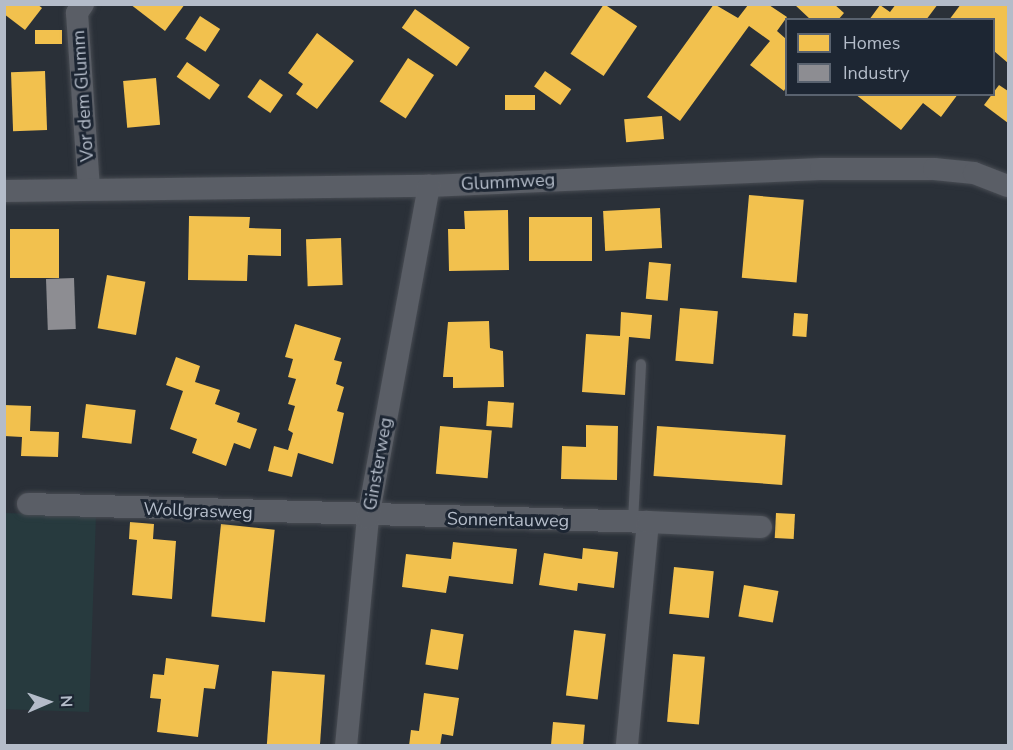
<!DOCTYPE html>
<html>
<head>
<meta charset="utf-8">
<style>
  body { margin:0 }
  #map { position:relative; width:1013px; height:750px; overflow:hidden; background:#2a3038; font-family:"Nunito Sans",sans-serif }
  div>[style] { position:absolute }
  .green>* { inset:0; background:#273a3e; transform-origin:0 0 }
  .homes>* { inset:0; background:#f2c14e; transform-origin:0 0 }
  .industry>* { inset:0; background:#8d8d92; transform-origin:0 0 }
  .roads { filter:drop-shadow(0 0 2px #484c53) drop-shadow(0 0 2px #484c53) }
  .lane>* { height:10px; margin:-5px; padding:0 5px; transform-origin:5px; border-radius:5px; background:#5a5e66 }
  .street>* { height:22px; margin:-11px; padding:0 11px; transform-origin:11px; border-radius:11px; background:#5a5e66 }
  span { translate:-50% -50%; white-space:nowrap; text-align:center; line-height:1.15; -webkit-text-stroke:6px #1d2633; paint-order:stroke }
  .street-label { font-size:18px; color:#b4bcc9 }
  .frame { position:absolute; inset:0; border:6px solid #b4bcc9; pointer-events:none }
  .legend { position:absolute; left:785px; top:18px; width:210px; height:78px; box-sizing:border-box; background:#1d2633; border:2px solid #59626f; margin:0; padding:8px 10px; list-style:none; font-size:18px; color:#b4bcc9 }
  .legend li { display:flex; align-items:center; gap:12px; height:30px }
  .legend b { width:30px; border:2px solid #59626f }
  .north { position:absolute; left:18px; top:672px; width:60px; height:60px; -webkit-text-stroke:4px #1d2633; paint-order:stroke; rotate:88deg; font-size:16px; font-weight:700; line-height:24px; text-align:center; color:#b4bcc9 }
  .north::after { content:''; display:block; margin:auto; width:21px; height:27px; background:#b4bcc9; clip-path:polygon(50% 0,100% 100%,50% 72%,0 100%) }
</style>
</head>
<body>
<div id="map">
  <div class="green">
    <div style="left:5px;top:513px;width:91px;height:196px;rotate:2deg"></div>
  </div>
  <div class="homes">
    <div style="clip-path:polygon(4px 4px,37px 4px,42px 8px,25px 30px,4px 14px)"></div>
    <div style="clip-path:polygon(130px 4px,185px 4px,165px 31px)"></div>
    <div style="left:604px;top:4px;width:40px;height:60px;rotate:34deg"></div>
    <div style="clip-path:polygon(714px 4px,738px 18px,748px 5px,769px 5px,787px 17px,777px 31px,786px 39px,786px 87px,784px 91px,750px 65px,770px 41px,749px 26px,680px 121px,647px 97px)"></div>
    <div style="clip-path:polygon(794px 4px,834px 4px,844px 13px,838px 20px,811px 20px)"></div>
    <div style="clip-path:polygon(896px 4px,938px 4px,926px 20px,869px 20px,880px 5px,890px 12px)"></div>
    <div style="clip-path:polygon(961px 4px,1008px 5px,1008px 63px,994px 51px,994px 20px,949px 20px)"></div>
    <div style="left:415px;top:9px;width:67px;height:23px;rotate:35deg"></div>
    <div style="left:200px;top:16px;width:24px;height:27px;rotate:33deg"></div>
    <div style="left:35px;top:30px;width:27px;height:14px"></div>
    <div style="clip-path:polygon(317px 33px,354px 61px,317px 109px,296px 94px,303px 84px,288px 73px)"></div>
    <div style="left:408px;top:58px;width:31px;height:52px;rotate:33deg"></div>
    <div style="left:187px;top:62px;width:40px;height:18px;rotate:35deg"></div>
    <div style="left:45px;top:71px;width:59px;height:34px;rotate:88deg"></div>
    <div style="left:545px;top:71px;width:32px;height:19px;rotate:35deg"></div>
    <div style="left:156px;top:78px;width:47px;height:33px;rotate:85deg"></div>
    <div style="left:260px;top:79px;width:28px;height:22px;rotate:35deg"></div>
    <div style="clip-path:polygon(999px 85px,1008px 91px,1008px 123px,984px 105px)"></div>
    <div style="clip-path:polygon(855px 94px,958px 94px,941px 117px,923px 103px,901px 130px)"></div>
    <div style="left:505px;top:95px;width:30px;height:15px"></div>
    <div style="left:662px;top:116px;width:23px;height:38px;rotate:85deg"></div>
    <div style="left:749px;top:195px;width:55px;height:83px;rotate:5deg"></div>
    <div style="left:660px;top:208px;width:40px;height:57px;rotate:87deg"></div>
    <div style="clip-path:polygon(508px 210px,509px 270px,449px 271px,448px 229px,465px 229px,464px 211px)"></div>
    <div style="clip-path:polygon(189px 216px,250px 217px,249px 228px,281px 229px,281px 256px,248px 255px,247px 281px,188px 280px)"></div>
    <div style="left:592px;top:217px;width:44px;height:63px;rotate:90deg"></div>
    <div style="left:59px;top:229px;width:49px;height:49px;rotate:90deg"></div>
    <div style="left:341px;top:238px;width:47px;height:35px;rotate:88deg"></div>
    <div style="left:649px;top:262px;width:22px;height:37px;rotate:5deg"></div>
    <div style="left:107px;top:275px;width:39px;height:54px;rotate:10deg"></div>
    <div style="left:680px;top:308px;width:38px;height:53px;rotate:5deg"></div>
    <div style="clip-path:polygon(621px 312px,652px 315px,650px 339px,629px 337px,625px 395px,582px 392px,586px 334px,620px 336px)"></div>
    <div style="left:794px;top:313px;width:14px;height:23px;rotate:4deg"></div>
    <div style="clip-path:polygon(489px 321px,490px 348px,503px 351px,504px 387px,453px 388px,453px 377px,443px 377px,448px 322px)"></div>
    <div style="clip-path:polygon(295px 324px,341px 338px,334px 360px,342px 362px,336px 384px,344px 387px,337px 411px,344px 413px,333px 464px,298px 453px,292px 477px,268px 471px,274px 446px,288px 450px,293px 433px,288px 430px,295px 406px,288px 404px,296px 379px,288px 377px,293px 359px,285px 357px)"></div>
    <div style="clip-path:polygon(176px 357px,200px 366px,195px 382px,220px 390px,215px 404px,240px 413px,237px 422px,257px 429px,250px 449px,234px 443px,226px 466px,192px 453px,197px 439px,170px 429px,183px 391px,166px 385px)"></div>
    <div style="left:488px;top:401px;width:26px;height:25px;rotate:4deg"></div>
    <div style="left:86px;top:404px;width:50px;height:34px;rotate:7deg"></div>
    <div style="clip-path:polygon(4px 405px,31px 406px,30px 431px,59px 432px,58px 457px,21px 456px,22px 437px,4px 436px)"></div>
    <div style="clip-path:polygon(586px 425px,618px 426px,617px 480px,561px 479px,562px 446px,586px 447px)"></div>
    <div style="left:440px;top:426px;width:52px;height:48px;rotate:5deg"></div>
    <div style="left:657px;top:426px;width:129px;height:50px;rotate:4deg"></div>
    <div style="left:776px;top:513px;width:19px;height:25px;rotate:3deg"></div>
    <div style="clip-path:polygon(130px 522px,154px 524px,153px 539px,176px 541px,172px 599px,132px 595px,137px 540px,129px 539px)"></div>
    <div style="left:221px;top:524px;width:54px;height:93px;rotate:6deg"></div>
    <div style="clip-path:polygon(453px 542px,517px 549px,513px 584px,449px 576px,446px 593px,402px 587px,406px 554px,451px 559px)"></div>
    <div style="clip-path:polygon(583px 548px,618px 552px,614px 588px,578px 583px,577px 591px,539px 585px,544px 553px,582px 559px)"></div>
    <div style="left:674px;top:567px;width:40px;height:47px;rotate:6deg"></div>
    <div style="left:744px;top:585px;width:35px;height:32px;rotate:10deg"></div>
    <div style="left:431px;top:629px;width:33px;height:36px;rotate:9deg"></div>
    <div style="left:574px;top:630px;width:32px;height:66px;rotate:7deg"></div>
    <div style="left:673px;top:654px;width:32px;height:68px;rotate:5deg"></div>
    <div style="clip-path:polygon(166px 658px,219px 665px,215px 689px,204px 688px,198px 737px,157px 732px,161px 699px,150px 698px,153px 674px,164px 675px)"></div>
    <div style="left:272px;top:671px;width:53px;height:75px;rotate:4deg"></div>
    <div style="clip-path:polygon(424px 693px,459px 698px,453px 736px,442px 734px,440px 746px,409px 746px,411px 730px,419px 731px)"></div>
    <div style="left:553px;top:722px;width:32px;height:24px;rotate:5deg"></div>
  </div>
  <div class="industry">
    <div style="left:74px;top:278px;width:51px;height:28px;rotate:88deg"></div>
  </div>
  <div class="roads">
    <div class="lane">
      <div style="left:633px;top:522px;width:158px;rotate:-87.1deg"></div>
    </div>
    <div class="street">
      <div style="left:83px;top:4px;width:11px;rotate:124deg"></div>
      <div style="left:77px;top:13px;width:176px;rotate:86.1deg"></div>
      <div style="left:4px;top:191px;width:425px;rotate:-0.7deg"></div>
      <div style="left:429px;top:186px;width:392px;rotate:-2.5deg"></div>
      <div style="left:821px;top:169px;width:113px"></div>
      <div style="left:934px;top:169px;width:40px;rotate:5.7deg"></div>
      <div style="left:974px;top:173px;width:36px;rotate:21deg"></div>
      <div style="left:28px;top:504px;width:620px;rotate:1.66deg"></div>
      <div style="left:648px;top:522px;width:225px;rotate:95.4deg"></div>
      <div style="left:648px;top:522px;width:113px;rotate:2.5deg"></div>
      <div style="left:346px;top:746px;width:229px;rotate:-84.5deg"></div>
      <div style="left:368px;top:518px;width:338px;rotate:-79.6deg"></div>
    </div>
  </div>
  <div class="street-label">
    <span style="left:83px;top:96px;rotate:-94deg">Vor dem Glumm</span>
    <span style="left:508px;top:182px;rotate:-3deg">Glummweg</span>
    <span style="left:378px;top:464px;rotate:-80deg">Ginsterweg</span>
    <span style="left:198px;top:511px;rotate:2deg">Wollgrasweg</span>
    <span style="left:508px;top:520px;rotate:1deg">Sonnentauweg</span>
  </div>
  <div class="frame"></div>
  <ul class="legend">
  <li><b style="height:16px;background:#f2c14e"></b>Homes</li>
  <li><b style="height:16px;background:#8d8d92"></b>Industry</li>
  </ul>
  <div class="north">N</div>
</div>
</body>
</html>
